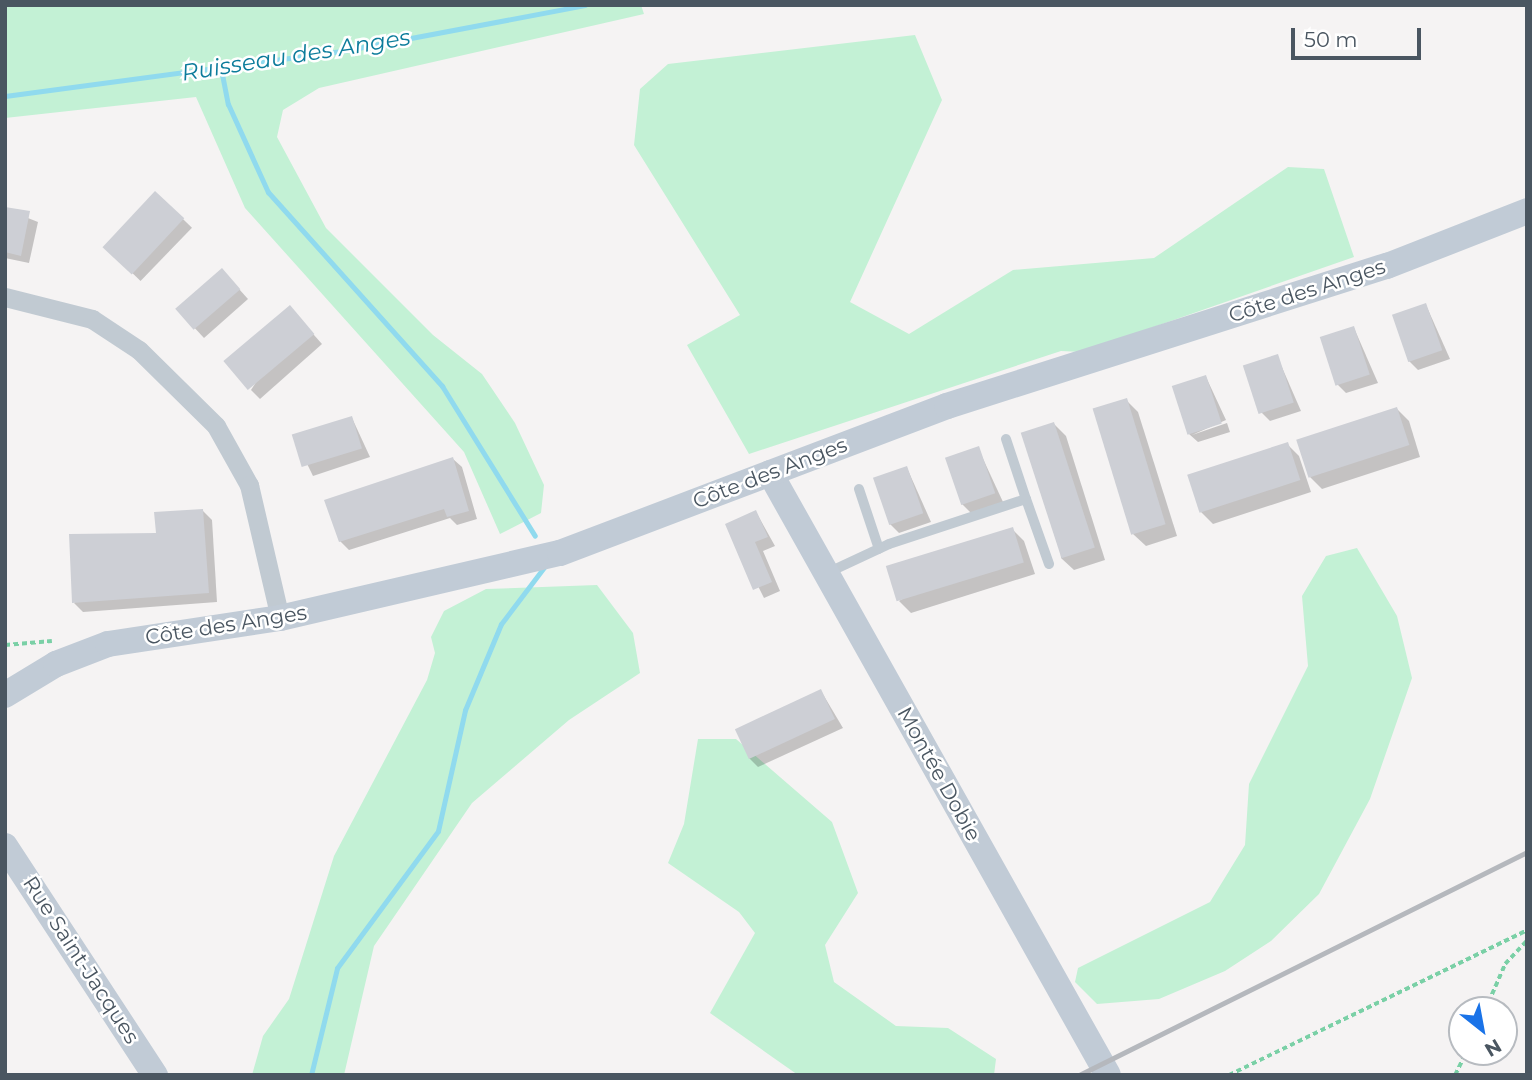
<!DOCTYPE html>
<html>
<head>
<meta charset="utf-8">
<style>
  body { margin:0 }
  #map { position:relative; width:1532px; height:1080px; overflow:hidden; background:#f5f3f3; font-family:Montserrat,sans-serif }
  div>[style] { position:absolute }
  .green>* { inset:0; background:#c3f1d5 }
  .shadow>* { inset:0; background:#0003; transform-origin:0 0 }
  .stream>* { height:5px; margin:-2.5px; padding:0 2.5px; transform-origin:2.5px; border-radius:2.5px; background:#90daee }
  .building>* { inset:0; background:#cdcfd5; transform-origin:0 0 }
  .path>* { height:3.5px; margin-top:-1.75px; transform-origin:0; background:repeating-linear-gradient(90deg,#7ad0a6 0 5px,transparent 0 8.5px) }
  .lane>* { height:10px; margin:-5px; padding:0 5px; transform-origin:5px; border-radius:5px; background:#c1cad2 }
  .street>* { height:19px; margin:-9.5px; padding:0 9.5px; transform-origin:9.5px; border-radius:9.5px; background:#c1cad2 }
  .secondary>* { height:26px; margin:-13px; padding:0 13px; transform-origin:13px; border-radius:13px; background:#c1cbd6 }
  .rail>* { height:5px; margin:-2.5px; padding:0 2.5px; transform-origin:2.5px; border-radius:2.5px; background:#b5b8bd }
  span { translate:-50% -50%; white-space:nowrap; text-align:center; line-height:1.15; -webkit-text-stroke:5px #fff; paint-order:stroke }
  .street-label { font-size:21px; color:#4a5661 }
  .water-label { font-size:23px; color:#0c7c9b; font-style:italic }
  .frame { position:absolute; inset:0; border:7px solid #4a5661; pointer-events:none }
  .north { position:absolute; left:1448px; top:996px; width:70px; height:70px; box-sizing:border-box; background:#fff; border:2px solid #b7bbc0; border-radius:50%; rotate:149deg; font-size:19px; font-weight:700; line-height:28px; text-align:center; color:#4a5661 }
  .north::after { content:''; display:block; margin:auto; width:24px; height:32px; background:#1a73e8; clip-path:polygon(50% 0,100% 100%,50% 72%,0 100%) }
  .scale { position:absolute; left:1291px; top:28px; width:130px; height:32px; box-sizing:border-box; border:4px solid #4a5661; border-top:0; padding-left:9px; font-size:21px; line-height:24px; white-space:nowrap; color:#4a5661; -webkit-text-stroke:5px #fff; paint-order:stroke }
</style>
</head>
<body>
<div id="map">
  <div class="green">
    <div style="clip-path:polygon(641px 5px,644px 14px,319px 88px,283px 110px,277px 137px,326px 228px,433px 335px,482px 374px,515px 423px,544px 485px,541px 513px,500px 534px,464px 452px,245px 208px,196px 97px,5px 118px,5px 7px)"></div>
    <div style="clip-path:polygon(915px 35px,942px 100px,850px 302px,909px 334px,1013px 270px,1154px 258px,1288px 167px,1324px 169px,1354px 257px,1082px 352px,1061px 351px,749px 454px,687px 345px,740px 315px,634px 145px,640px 89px,668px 64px)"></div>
    <div style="clip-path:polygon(1357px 548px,1397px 616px,1412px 678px,1370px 799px,1319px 894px,1271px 941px,1225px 971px,1159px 999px,1097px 1004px,1075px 982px,1078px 968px,1210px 902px,1245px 845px,1249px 784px,1308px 666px,1302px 596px,1326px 556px)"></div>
    <div style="clip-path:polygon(597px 585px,633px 633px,640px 673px,569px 720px,472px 803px,374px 946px,344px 1075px,252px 1075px,263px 1036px,289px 999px,334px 856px,427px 680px,435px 653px,431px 637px,444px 611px,486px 589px)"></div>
    <div style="clip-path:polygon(698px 739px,736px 739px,832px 822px,858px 893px,825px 945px,834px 982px,896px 1026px,948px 1028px,996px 1059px,994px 1075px,798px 1075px,710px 1013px,755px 933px,739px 912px,668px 863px,684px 824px)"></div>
  </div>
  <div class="shadow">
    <div style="left:156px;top:193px;width:50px;height:74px;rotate:44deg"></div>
    <div style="clip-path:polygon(5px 209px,38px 222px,29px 263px,5px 258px)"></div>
    <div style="clip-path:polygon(230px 279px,248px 299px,204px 338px,177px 309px)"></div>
    <div style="clip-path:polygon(1426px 305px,1450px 359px,1418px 370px,1409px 361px)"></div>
    <div style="clip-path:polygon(298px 317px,322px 344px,260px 399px,251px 390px)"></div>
    <div style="clip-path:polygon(1354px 328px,1378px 383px,1346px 393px,1337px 384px)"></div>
    <div style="clip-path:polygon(1277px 356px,1301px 411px,1270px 421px,1261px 412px)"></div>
    <div style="clip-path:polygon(1206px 377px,1226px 420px,1192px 435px,1227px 423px,1230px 432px,1198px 442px,1189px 434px)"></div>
    <div style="clip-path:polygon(1126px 400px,1138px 412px,1177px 536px,1146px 546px,1133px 534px)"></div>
    <div style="clip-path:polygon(1397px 409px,1409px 421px,1420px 457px,1322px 489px,1310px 477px)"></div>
    <div style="clip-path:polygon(352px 418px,370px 457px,313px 476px,294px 437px)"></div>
    <div style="clip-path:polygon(1054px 424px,1066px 436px,1105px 560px,1074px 570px,1061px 558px)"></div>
    <div style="clip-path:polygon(1287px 444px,1299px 456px,1311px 492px,1213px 524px,1201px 512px)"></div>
    <div style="clip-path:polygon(978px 448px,1003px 502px,971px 513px,962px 504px)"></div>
    <div style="clip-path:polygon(453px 459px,462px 467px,477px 519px,457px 525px,450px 518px,349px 550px,340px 541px)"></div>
    <div style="clip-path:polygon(907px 468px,931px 522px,899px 533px,890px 524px)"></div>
    <div style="clip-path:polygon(203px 511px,212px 520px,217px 602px,83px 612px,74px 603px,158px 535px)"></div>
    <div style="clip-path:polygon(756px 512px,775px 546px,763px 551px,780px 591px,764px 598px,727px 524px)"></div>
    <div style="clip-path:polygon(1012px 529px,1024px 541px,1035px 574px,911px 613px,899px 601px)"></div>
    <div style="clip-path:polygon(821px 691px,843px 728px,758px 767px,749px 758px)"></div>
  </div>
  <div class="stream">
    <div style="left:221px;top:69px;width:36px;rotate:79deg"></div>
    <div style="left:228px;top:104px;width:97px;rotate:65.6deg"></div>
    <div style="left:268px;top:192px;width:261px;rotate:48.1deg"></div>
    <div style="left:442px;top:386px;width:176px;rotate:58.2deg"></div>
    <div style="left:5px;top:96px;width:340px;rotate:-7.6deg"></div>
    <div style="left:342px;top:51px;width:247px;rotate:-10.7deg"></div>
    <div style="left:311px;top:1075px;width:110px;rotate:-76.3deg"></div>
    <div style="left:337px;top:968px;width:170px;rotate:-53.6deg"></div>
    <div style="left:438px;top:831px;width:124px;rotate:-77.4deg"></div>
    <div style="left:465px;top:710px;width:93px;rotate:-67.3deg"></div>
    <div style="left:501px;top:624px;width:73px;rotate:-52.8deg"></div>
  </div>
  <div class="building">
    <div style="left:155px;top:191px;width:40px;height:77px;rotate:43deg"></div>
    <div style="clip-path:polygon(5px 207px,30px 211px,21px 256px,5px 252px)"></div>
    <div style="left:222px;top:268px;width:28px;height:62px;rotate:49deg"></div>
    <div style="left:1426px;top:303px;width:50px;height:36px;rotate:71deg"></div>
    <div style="left:290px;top:305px;width:38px;height:87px;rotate:50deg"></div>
    <div style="left:1354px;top:326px;width:51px;height:36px;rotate:72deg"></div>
    <div style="left:1278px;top:354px;width:51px;height:37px;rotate:72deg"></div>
    <div style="left:1206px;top:375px;width:51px;height:36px;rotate:72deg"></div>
    <div style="left:1127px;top:398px;width:132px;height:36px;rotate:73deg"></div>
    <div style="left:1397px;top:407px;width:40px;height:106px;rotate:72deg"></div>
    <div style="left:352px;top:416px;width:34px;height:63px;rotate:73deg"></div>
    <div style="left:1054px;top:422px;width:132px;height:35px;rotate:72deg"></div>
    <div style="left:1288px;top:442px;width:40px;height:106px;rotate:72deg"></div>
    <div style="left:979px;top:446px;width:50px;height:36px;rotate:71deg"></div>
    <div style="clip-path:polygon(453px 457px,469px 511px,447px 517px,444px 509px,339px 542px,324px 500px)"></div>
    <div style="left:907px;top:466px;width:50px;height:36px;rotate:71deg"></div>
    <div style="clip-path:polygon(203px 509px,209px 593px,72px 603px,69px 534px,156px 533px,154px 512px)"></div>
    <div style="clip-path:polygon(756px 510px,768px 537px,755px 542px,772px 582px,753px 590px,725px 524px)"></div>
    <div style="left:1013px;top:527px;width:37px;height:133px;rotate:73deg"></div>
    <div style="left:821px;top:689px;width:33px;height:95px;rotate:65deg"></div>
  </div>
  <div class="path">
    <div style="left:5px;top:645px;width:47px;rotate:-4.9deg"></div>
    <div style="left:1485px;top:1010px;width:50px;rotate:-66.5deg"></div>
    <div style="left:1505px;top:964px;width:33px;rotate:-47deg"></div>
    <div style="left:1229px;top:1075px;width:331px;rotate:-25.9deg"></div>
    <div style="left:1455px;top:1075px;width:25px;rotate:-64deg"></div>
  </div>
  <div class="lane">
    <div style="left:1006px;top:439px;width:63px;rotate:71.6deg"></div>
    <div style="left:859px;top:489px;width:63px;rotate:71.6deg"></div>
    <div style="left:827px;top:573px;width:68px;rotate:-25.1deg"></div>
    <div style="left:889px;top:544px;width:144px;rotate:-18.2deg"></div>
    <div style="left:1026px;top:499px;width:69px;rotate:70.5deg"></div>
  </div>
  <div class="street">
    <div style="left:5px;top:297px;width:90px;rotate:14.2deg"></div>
    <div style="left:92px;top:319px;width:56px;rotate:33.4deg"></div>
    <div style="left:139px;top:350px;width:108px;rotate:44.6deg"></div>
    <div style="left:216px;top:426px;width:68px;rotate:60.8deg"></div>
    <div style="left:249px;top:485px;width:137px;rotate:76.9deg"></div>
  </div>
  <div class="secondary">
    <div style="left:770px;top:473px;width:690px;rotate:60.69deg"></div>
    <div style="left:5px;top:695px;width:60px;rotate:-31.3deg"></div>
    <div style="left:56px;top:664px;width:56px;rotate:-21deg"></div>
    <div style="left:108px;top:644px;width:174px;rotate:-8.6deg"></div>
    <div style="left:280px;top:618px;width:287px;rotate:-13.1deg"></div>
    <div style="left:560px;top:553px;width:414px;rotate:-20.8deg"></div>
    <div style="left:947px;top:406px;width:462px;rotate:-17.7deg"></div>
    <div style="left:1387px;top:266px;width:150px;rotate:-21.4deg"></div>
    <div style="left:5px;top:846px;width:274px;rotate:56.8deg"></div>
  </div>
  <div class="rail">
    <div style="left:1079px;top:1075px;width:500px;rotate:-26.46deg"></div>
  </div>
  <div class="street-label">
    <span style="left:1307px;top:291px;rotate:-18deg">Côte des Anges</span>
    <span style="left:770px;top:473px;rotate:-21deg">Côte des Anges</span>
    <span style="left:226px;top:625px;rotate:-9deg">Côte des Anges</span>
    <span style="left:939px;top:774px;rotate:61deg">Montée Dobie</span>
    <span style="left:81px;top:960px;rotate:57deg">Rue Saint-Jacques</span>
  </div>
  <div class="water-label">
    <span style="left:296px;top:55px;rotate:-9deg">Ruisseau des Anges</span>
  </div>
  <div class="frame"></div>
  <div class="north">N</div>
  <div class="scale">50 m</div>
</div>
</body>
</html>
